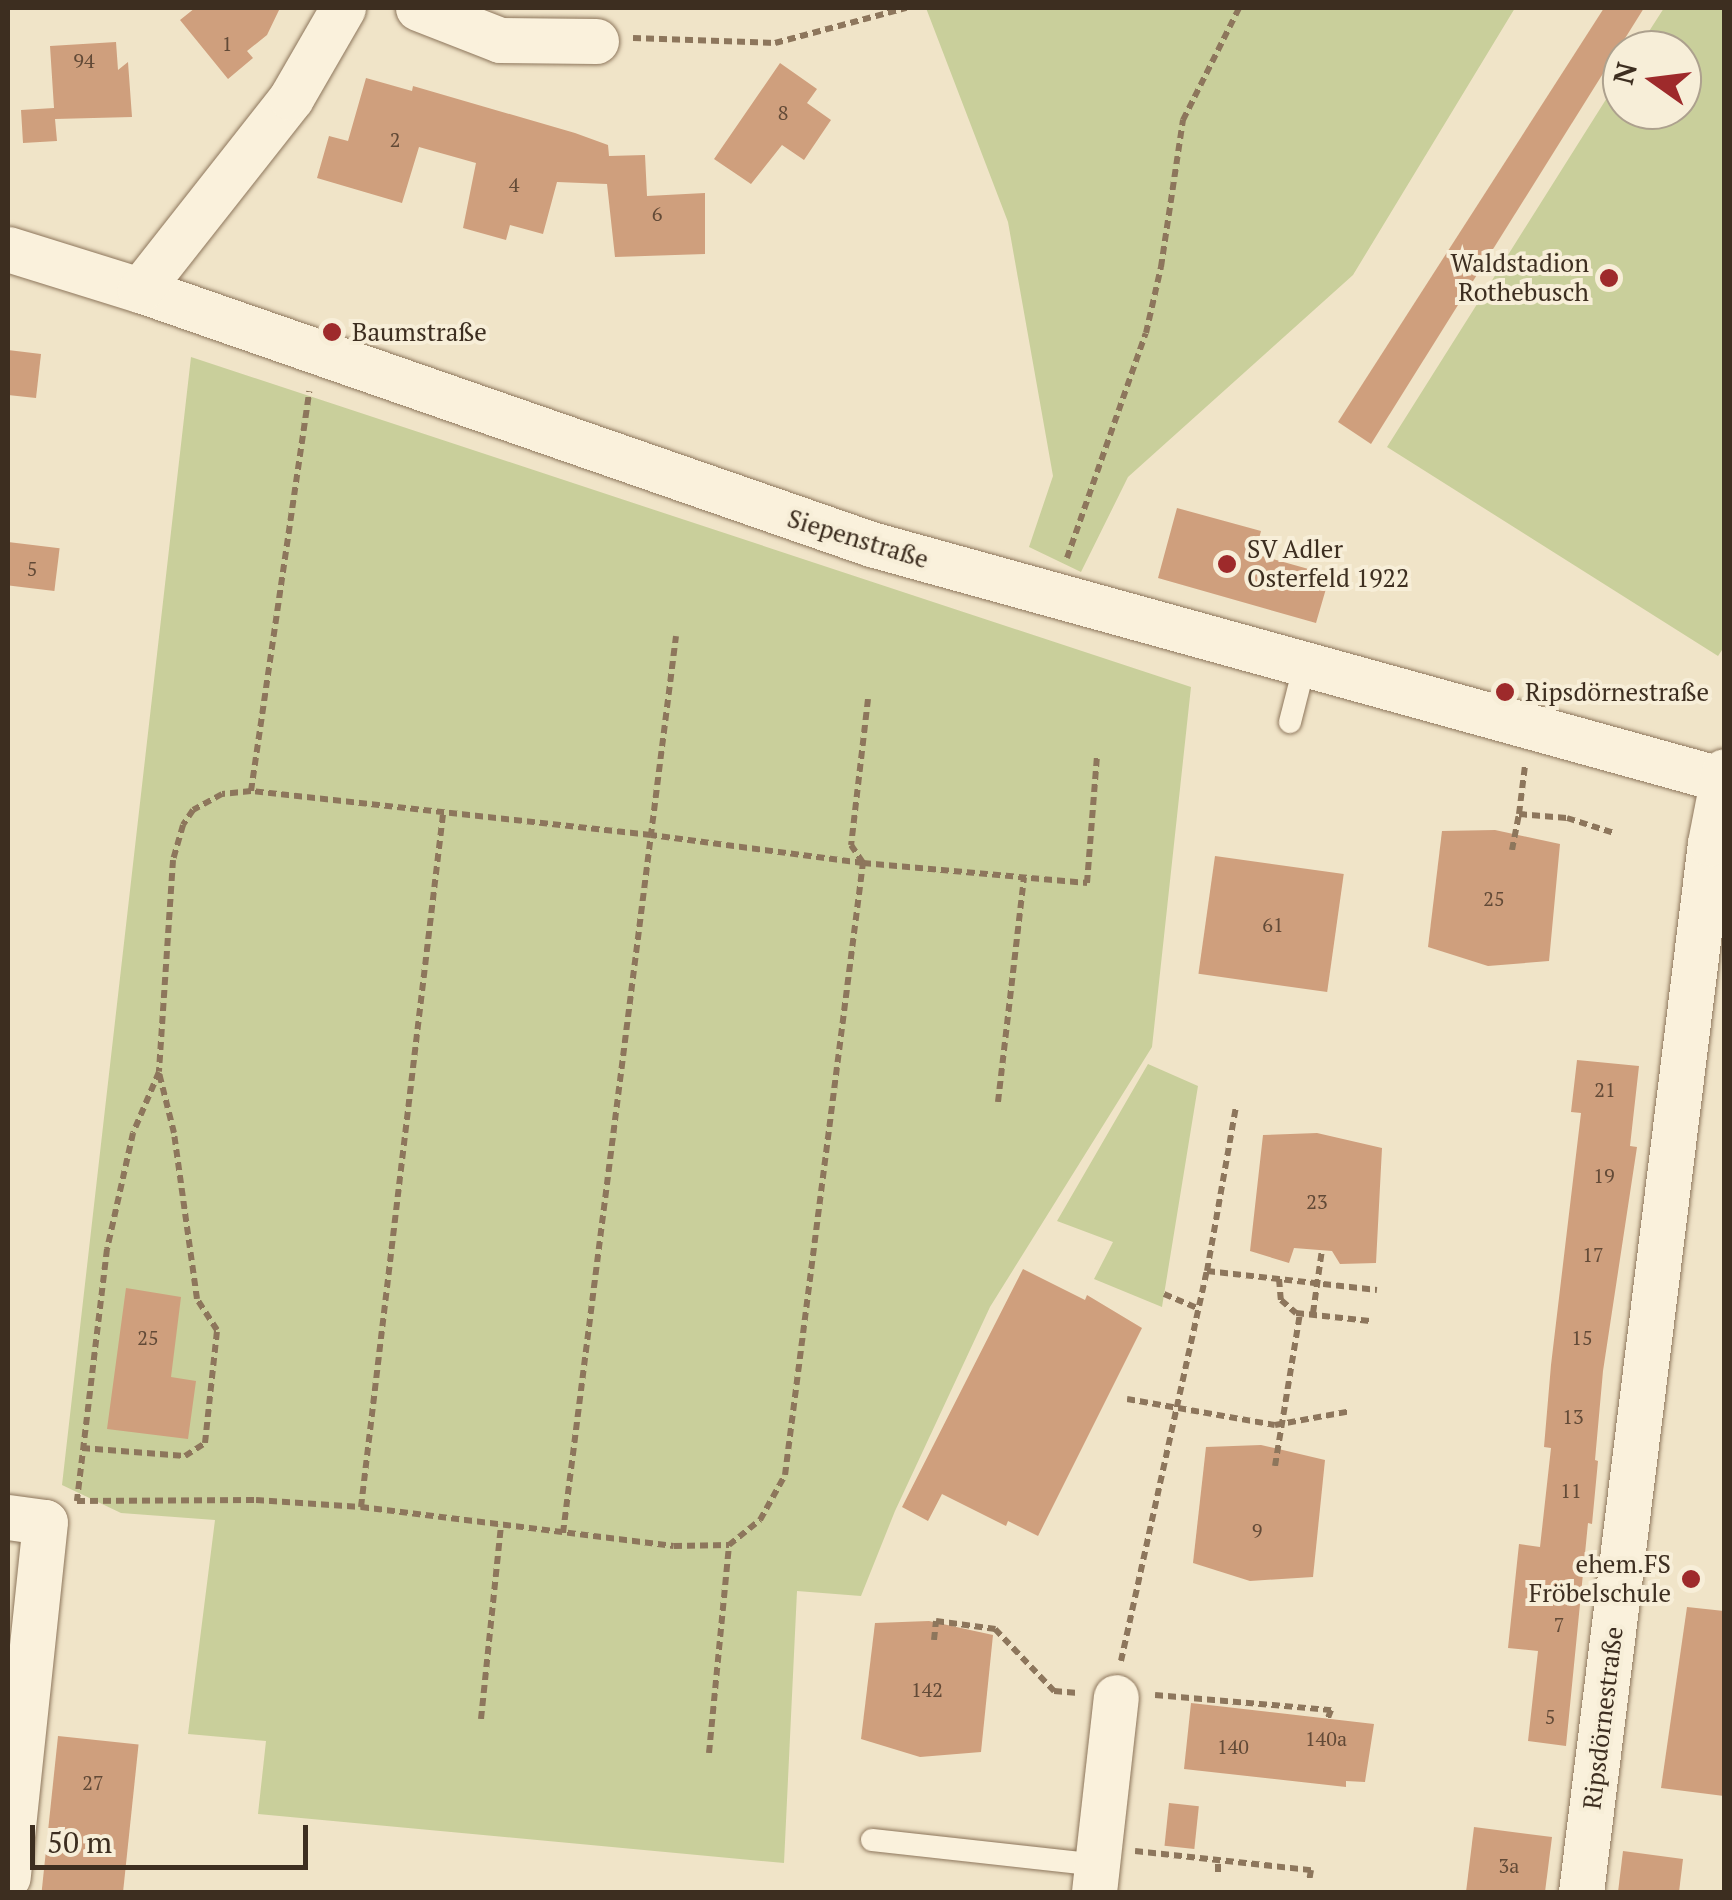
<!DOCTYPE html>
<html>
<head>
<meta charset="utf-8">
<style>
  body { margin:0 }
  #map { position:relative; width:1732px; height:1900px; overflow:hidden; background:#f0e4c8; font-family:"PT Serif",serif }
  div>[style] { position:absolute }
  .green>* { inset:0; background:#c9cf9b }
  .building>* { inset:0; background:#cf9f7d; transform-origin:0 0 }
  .path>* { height:6px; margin-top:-3px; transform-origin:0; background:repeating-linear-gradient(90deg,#8d765c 0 8px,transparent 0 13px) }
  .roads { filter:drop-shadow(0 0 2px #8d765c) drop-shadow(0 0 2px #8d765c) }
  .lane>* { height:22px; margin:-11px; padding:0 11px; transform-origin:11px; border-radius:11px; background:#faf1dc }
  .street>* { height:45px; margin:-22.5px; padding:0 22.5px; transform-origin:22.5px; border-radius:22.5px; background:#faf1dc }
  .dots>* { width:28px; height:28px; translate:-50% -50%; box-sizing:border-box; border:5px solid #f7eed8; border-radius:50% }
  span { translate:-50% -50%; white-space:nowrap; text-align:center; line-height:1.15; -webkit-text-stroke:8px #f7eed8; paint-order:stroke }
  .number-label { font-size:20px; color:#624a37 }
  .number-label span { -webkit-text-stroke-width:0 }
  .poi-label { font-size:25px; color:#3d2e20 }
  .right { translate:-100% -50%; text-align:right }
  .left { translate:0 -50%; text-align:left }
  .street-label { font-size:25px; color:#3d2e20 }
  .frame { position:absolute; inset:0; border:10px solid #3d2e20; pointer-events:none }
  .north { position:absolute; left:1602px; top:30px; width:100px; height:100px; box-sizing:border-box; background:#f7eed8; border:2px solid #ada18e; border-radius:50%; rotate:284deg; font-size:28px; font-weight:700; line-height:40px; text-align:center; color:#3d2e20 }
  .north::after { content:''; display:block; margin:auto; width:35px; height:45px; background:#9e2a2b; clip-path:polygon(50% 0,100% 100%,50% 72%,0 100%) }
  .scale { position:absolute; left:30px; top:1825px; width:278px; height:45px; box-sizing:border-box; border:5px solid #3d2e20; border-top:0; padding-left:12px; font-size:30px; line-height:35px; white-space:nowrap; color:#3d2e20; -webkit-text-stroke:8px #f7eed8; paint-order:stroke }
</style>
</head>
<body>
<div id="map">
  <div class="green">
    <div style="clip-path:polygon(926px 8px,1515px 8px,1353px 275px,1128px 477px,1081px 572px,1029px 547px,1053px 476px,1008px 222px)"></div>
    <div style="clip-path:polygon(1664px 8px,1724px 8px,1724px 647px,1718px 656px,1387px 447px,1622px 74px,1622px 110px,1682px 110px,1682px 50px,1637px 50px)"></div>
    <div style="clip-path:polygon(191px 357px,1191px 687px,1152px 1047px,990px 1307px,895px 1511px,861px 1596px,797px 1591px,784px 1863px,258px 1814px,266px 1741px,188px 1734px,215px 1520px,121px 1513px,62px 1485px)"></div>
    <div style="clip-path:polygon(1148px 1064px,1198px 1086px,1162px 1307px,1094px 1279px,1113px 1242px,1057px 1221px)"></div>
  </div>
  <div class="building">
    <div style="clip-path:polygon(195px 8px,280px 8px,267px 35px,247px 51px,253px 58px,228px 79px,180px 20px)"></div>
    <div style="clip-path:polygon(1604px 8px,1644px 8px,1371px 444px,1338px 422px)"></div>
    <div style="clip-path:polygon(116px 42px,118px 70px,128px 62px,132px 117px,55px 119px,57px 141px,23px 143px,21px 110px,54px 108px,50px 46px)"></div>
    <div style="clip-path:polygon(780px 63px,817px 89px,807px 103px,831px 120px,804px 160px,782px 145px,751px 184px,714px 159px)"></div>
    <div style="clip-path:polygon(366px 78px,412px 91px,413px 86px,575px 133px,608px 145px,609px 156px,645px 155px,647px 196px,705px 193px,705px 254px,615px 257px,607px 184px,557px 182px,543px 234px,510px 225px,506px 240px,463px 228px,476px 163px,419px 147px,402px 203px,317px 178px,329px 136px,348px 141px)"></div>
    <div style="clip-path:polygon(8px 350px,41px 354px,36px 398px,8px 395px)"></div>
    <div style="clip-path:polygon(1177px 508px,1261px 531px,1255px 554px,1330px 575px,1316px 623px,1158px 578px)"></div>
    <div style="left:8px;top:542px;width:52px;height:43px;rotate:7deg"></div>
    <div style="clip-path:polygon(1495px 830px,1560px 844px,1549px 961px,1488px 966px,1428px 947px,1442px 831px)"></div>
    <div style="left:1215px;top:856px;width:130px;height:119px;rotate:8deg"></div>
    <div style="clip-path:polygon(1577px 1060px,1639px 1066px,1630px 1146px,1637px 1147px,1603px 1371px,1595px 1460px,1598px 1461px,1592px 1524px,1588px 1523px,1566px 1746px,1528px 1741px,1538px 1651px,1508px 1648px,1519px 1544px,1540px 1547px,1551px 1448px,1544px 1447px,1551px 1365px,1581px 1113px,1571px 1112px)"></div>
    <div style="clip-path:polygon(1317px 1133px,1382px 1148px,1376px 1263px,1340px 1264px,1332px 1251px,1294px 1248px,1289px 1263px,1250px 1251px,1263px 1135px)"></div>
    <div style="clip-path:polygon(1023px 1269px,1085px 1300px,1087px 1295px,1142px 1328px,1038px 1536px,1008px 1521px,1006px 1526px,942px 1494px,928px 1521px,902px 1507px)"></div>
    <div style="clip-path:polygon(126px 1288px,181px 1297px,171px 1377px,196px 1381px,188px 1439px,107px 1429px)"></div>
    <div style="clip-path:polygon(1261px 1445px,1325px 1460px,1313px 1577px,1250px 1581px,1193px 1563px,1206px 1447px)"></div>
    <div style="clip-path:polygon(1687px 1607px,1724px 1611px,1724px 1796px,1661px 1788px)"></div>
    <div style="clip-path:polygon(929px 1621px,993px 1635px,981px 1752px,920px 1757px,861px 1739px,875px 1623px)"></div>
    <div style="clip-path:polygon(1191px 1703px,1374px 1724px,1365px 1782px,1346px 1781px,1346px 1787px,1184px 1769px)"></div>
    <div style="left:58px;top:1736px;width:81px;height:157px;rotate:6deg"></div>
    <div style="left:1169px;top:1803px;width:30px;height:43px;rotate:6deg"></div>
    <div style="clip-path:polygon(1474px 1827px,1552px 1837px,1545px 1892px,1466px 1892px)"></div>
    <div style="clip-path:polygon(1623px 1851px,1683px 1859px,1679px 1892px,1618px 1892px)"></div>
  </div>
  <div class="path">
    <div style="left:633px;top:38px;width:142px;rotate:2deg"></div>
    <div style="left:775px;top:43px;width:136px;rotate:-15deg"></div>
    <div style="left:1067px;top:558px;width:238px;rotate:-70.7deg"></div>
    <div style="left:1146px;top:333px;width:68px;rotate:-77.2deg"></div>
    <div style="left:1161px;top:267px;width:149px;rotate:-81.5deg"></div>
    <div style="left:1183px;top:120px;width:125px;rotate:-63.4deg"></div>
    <div style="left:868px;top:699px;width:147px;rotate:96.6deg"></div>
    <div style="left:851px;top:845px;width:22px;rotate:56deg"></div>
    <div style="left:863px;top:863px;width:225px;rotate:5.1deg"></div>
    <div style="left:1087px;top:883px;width:127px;rotate:-85.5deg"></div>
    <div style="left:251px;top:791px;width:29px;rotate:174deg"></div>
    <div style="left:222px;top:794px;width:33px;rotate:151deg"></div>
    <div style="left:193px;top:810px;width:18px;rotate:124deg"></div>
    <div style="left:183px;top:825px;width:36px;rotate:106deg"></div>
    <div style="left:173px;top:860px;width:212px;rotate:93.8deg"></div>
    <div style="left:159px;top:1072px;width:66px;rotate:113.1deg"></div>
    <div style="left:133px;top:1133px;width:119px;rotate:102.6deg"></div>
    <div style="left:107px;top:1249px;width:254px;rotate:96.8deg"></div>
    <div style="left:77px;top:1501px;width:179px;rotate:-0.3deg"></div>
    <div style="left:256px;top:1500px;width:105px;rotate:3.8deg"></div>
    <div style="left:361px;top:1507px;width:315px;rotate:7.1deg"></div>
    <div style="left:674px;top:1546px;width:55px;rotate:-1deg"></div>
    <div style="left:729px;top:1545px;width:40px;rotate:-39deg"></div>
    <div style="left:760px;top:1520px;width:51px;rotate:-60.9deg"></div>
    <div style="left:785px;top:1475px;width:617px;rotate:-82.74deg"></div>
    <div style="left:863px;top:863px;width:214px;rotate:-172.5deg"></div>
    <div style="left:651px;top:835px;width:402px;rotate:-173.7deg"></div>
    <div style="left:251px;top:791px;width:404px;rotate:-81.7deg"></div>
    <div style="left:1519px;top:814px;width:48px;rotate:-82.9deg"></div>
    <div style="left:1512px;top:850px;width:37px;rotate:-79deg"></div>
    <div style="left:1519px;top:814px;width:48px;rotate:4.8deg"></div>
    <div style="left:1567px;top:818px;width:49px;rotate:17.7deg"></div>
    <div style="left:998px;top:1102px;width:226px;rotate:-83.4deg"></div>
    <div style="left:1207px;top:1271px;width:171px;rotate:6.4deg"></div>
    <div style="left:1279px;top:1279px;width:21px;rotate:85deg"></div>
    <div style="left:1281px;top:1300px;width:20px;rotate:41deg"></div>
    <div style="left:1296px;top:1313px;width:74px;rotate:6.2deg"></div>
    <div style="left:1164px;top:1294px;width:38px;rotate:23deg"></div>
    <div style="left:1313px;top:1313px;width:64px;rotate:-81.9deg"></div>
    <div style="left:1127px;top:1399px;width:150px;rotate:10deg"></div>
    <div style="left:1275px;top:1425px;width:77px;rotate:-10.4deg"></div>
    <div style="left:82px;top:1448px;width:103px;rotate:4.4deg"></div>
    <div style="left:185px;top:1456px;width:24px;rotate:-33deg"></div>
    <div style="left:205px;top:1443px;width:114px;rotate:-83.9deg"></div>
    <div style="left:217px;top:1330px;width:37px;rotate:-123deg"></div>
    <div style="left:197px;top:1299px;width:168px;rotate:-97.9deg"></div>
    <div style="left:174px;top:1133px;width:62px;rotate:-104deg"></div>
    <div style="left:1275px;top:1466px;width:154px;rotate:-80.7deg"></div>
    <div style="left:361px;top:1507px;width:698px;rotate:-83.25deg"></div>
    <div style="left:563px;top:1533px;width:904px;rotate:-82.82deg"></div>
    <div style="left:934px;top:1640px;width:19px;rotate:-84deg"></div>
    <div style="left:936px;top:1621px;width:60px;rotate:7.7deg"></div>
    <div style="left:995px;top:1629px;width:86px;rotate:46.4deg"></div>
    <div style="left:1054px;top:1691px;width:24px;rotate:5deg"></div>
    <div style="left:1121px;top:1661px;width:399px;rotate:-77.6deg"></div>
    <div style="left:1207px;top:1271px;width:168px;rotate:-80deg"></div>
    <div style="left:1155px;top:1695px;width:177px;rotate:4.9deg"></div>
    <div style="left:1331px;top:1710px;width:9px;rotate:111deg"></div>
    <div style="left:481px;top:1719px;width:195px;rotate:-84.1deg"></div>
    <div style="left:709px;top:1753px;width:209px;rotate:-84.5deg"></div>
    <div style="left:1135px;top:1851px;width:177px;rotate:6.2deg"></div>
    <div style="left:1311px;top:1870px;width:11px;rotate:100deg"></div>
    <div style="left:1218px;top:1872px;width:11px;rotate:-90deg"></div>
  </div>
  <div class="roads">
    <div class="lane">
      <div style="left:1290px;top:722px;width:57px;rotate:-75.7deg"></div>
      <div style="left:872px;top:1840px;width:226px;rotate:6.3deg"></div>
    </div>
    <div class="street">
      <div style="left:418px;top:8px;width:88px;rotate:21.3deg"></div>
      <div style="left:500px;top:40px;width:96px;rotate:0.6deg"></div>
      <div style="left:8px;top:249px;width:138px;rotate:17.3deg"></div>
      <div style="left:140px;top:290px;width:774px;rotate:19.16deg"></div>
      <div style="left:871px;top:544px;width:885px;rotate:15.47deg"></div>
      <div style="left:140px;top:290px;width:244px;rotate:-51.8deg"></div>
      <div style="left:291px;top:98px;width:104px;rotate:-60deg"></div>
      <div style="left:8px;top:1517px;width:37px;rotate:8deg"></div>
      <div style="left:45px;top:1522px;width:357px;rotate:96deg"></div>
      <div style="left:1094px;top:1892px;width:196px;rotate:-83.6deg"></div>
      <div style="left:1581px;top:1892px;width:1057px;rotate:-82.99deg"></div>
      <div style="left:1710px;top:843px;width:73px;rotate:-79deg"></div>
    </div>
  </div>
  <div class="dots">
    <div style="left:1609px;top:278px;background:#9e2a2b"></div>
    <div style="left:332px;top:332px;background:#9e2a2b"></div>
    <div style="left:1227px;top:564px;background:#9e2a2b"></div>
    <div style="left:1505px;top:692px;background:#9e2a2b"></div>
    <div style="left:1691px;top:1579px;background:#9e2a2b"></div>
  </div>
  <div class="number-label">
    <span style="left:227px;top:43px">1</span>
    <span style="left:84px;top:60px">94</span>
    <span style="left:783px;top:112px">8</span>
    <span style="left:395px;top:139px">2</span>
    <span style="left:514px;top:184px">4</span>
    <span style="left:657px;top:213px">6</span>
    <span style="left:32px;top:568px">5</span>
    <span style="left:1494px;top:898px">25</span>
    <span style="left:1273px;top:924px">61</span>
    <span style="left:1605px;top:1089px">21</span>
    <span style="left:1604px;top:1175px">19</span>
    <span style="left:1317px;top:1201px">23</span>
    <span style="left:1593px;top:1254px">17</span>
    <span style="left:148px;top:1337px">25</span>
    <span style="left:1582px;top:1337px">15</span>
    <span style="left:1573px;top:1416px">13</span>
    <span style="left:1571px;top:1490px">11</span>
    <span style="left:1257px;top:1530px">9</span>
    <span style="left:1559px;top:1624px">7</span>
    <span style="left:927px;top:1689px">142</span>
    <span style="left:1550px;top:1716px">5</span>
    <span style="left:1326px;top:1738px">140a</span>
    <span style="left:1233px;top:1746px">140</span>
    <span style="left:93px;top:1782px">27</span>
    <span style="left:1509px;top:1865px">3a</span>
  </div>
  <div class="poi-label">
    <span class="right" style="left:1589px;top:278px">Waldstadion<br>Rothebusch</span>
    <span class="left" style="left:352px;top:332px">Baumstraße</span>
    <span class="left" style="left:1247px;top:564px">SV Adler<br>Osterfeld 1922</span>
    <span class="left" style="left:1525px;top:692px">Ripsdörnestraße</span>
    <span class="right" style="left:1671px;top:1579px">ehem.FS<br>Fröbelschule</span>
  </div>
  <div class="street-label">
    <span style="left:858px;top:539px;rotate:17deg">Siepenstraße</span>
    <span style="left:1603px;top:1718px;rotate:-83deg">Ripsdörnestraße</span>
  </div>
  <div class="frame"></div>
  <div class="north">N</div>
  <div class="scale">50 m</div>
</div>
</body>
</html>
